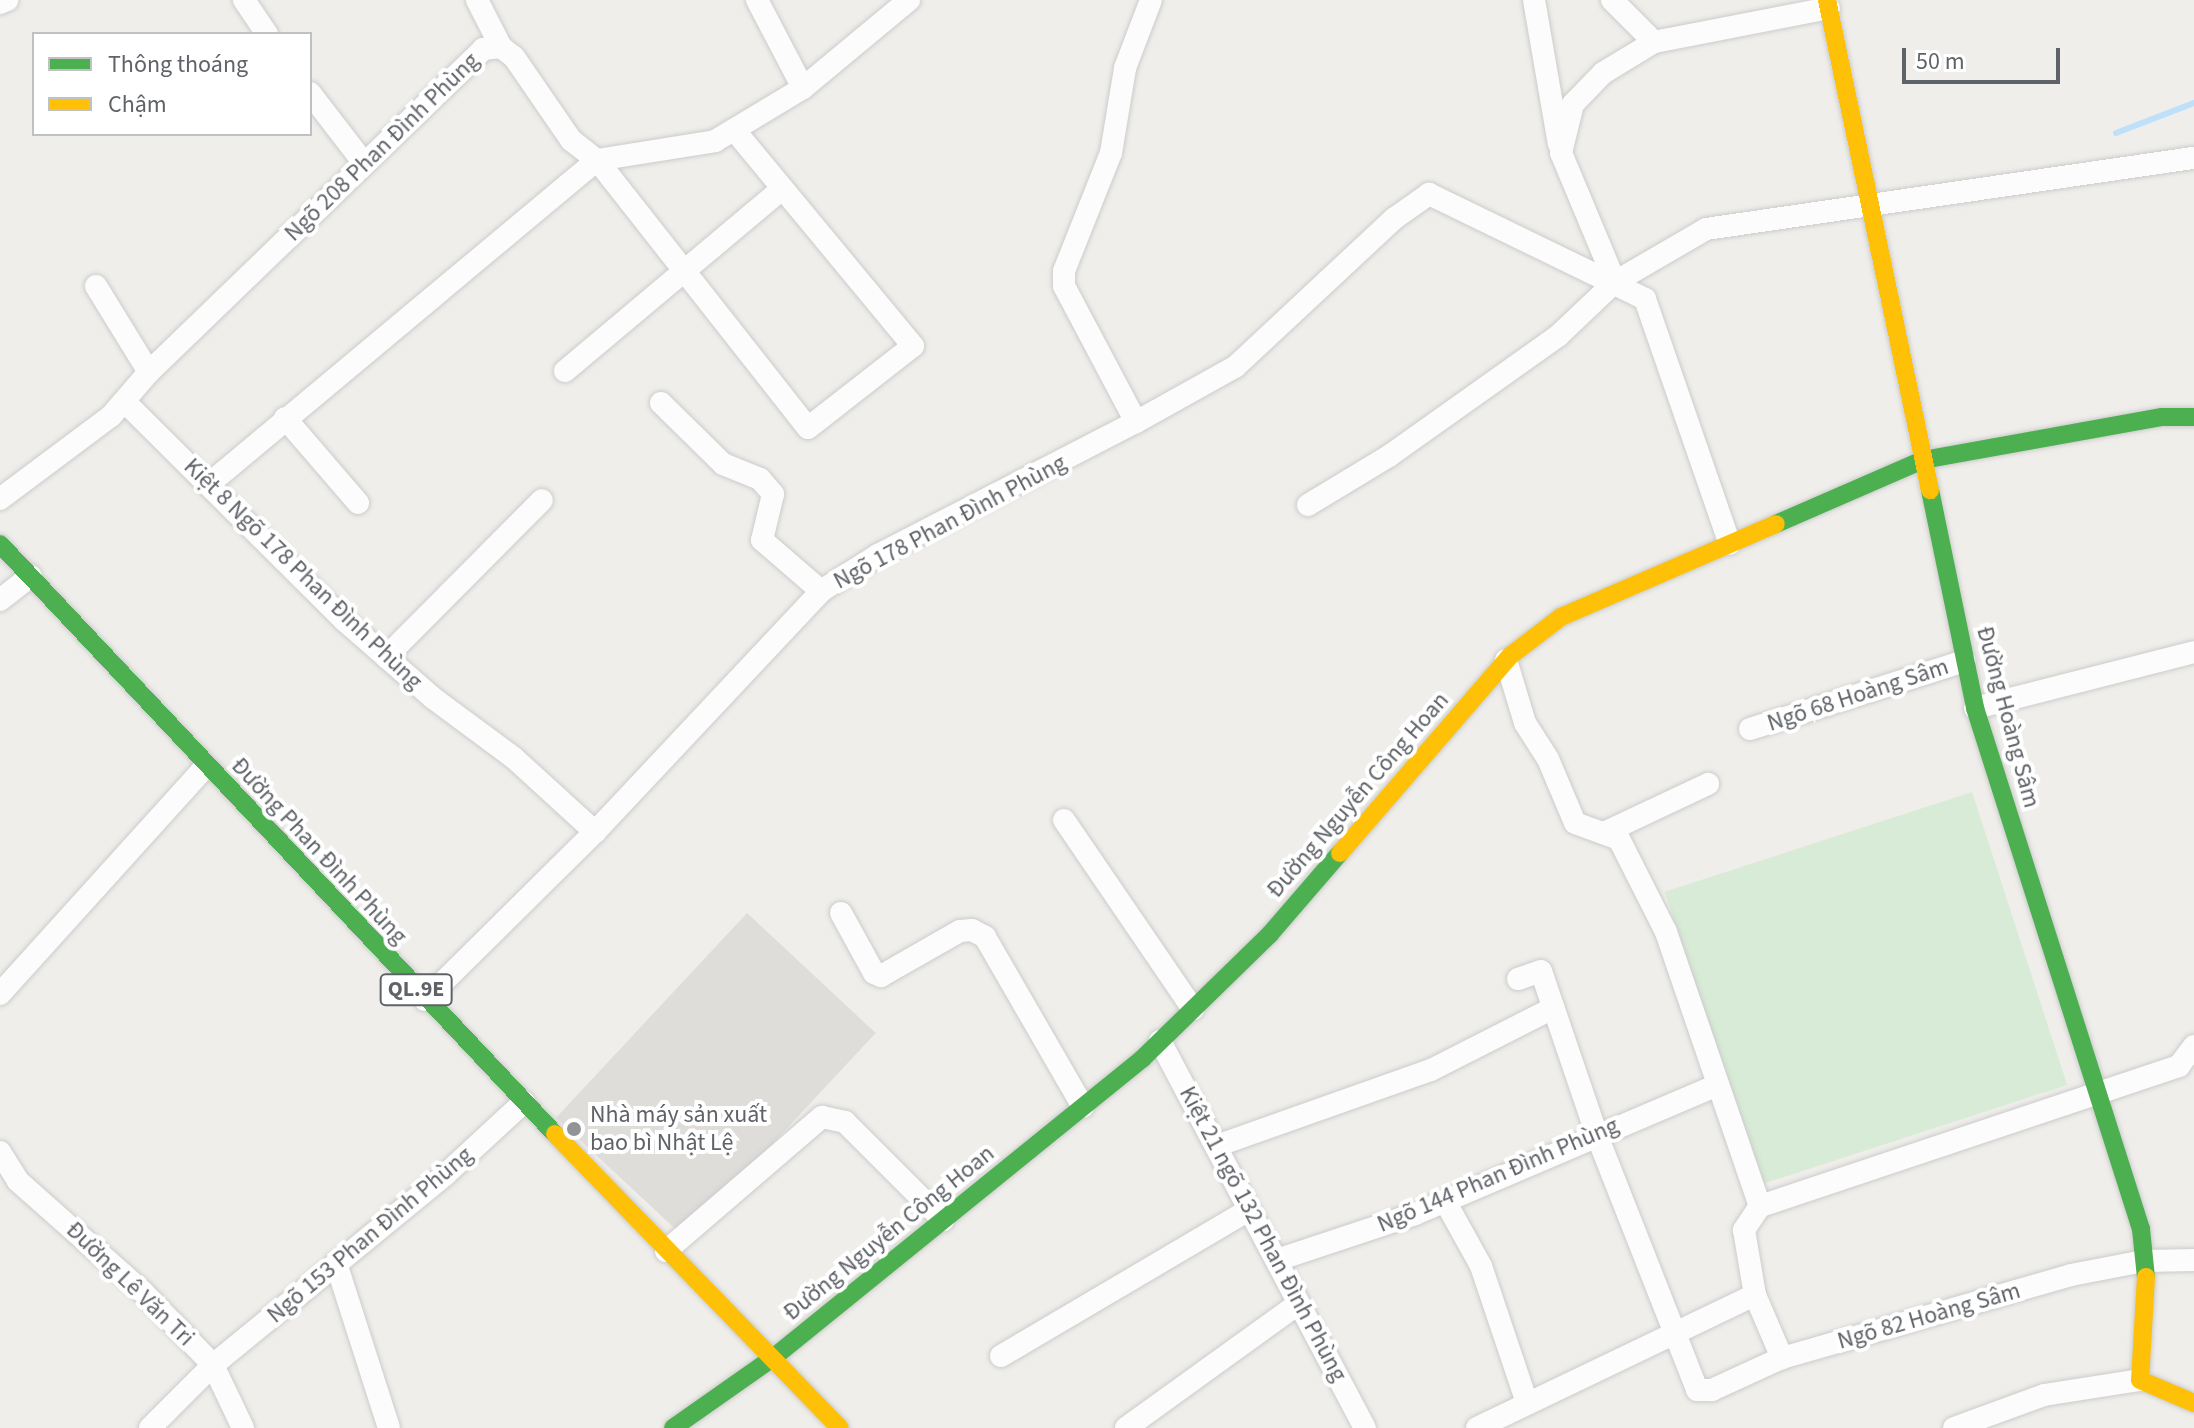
<!DOCTYPE html>
<html>
<head>
<meta charset="utf-8">
<style>
  body { margin:0 }
  #map { position:relative; width:2194px; height:1428px; overflow:hidden; background:#efeeea; font-family:"Source Sans 3",sans-serif }
  div>[style] { position:absolute }
  .industrial>* { inset:0; background:#dfddda; transform-origin:0 0 }
  .green>* { inset:0; background:#d8ebd6; transform-origin:0 0 }
  .stream>* { height:6px; margin:-3px; padding:0 3px; transform-origin:3px; border-radius:3px; background:#bfe0f9 }
  .roads { filter:drop-shadow(0 0 2px #cbcccc) drop-shadow(0 0 2px #cbcccc) }
  .street>* { height:22px; margin:-11px; padding:0 11px; transform-origin:11px; border-radius:11px; background:#fdfcfc }
  .fast>* { height:18px; margin:-9px; padding:0 9px; transform-origin:9px; border-radius:9px; background:#4caf50 }
  .slow>* { height:18px; margin:-9px; padding:0 9px; transform-origin:9px; border-radius:9px; background:#ffc107 }
  .dots>* { width:22px; height:22px; translate:-50% -50%; box-sizing:border-box; border:4px solid #fff; border-radius:50% }
  span { translate:-50% -50%; white-space:nowrap; text-align:center; line-height:1.15; -webkit-text-stroke:8px #fff; paint-order:stroke }
  .shield-label span { padding:2px 6px; background:#fff; border:2px solid; border-radius:6px; -webkit-text-stroke-width:0 }
  .shield-label { font-size:22px; color:#5f6368; font-weight:700 }
  .street-label { font-size:24px; color:#5f6368 }
  .poi-label { font-size:24px; color:#5f6368 }
  .left { translate:0 -50%; text-align:left }
  .legend { position:absolute; left:32px; top:32px; width:280px; height:104px; box-sizing:border-box; background:#fff; border:2px solid #bfc1c3; margin:0; padding:10px 14px; list-style:none; font-size:24px; color:#5f6368 }
  .legend li { display:flex; align-items:center; gap:16px; height:40px }
  .legend b { width:40px; border:2px solid #bfc1c3 }
  .scale { position:absolute; left:1902px; top:48px; width:158px; height:36px; box-sizing:border-box; border:4px solid #5f6368; border-top:0; padding-left:10px; font-size:24px; line-height:28px; white-space:nowrap; color:#5f6368; -webkit-text-stroke:6px #fff; paint-order:stroke }
</style>
</head>
<body>
<div id="map">
  <div class="industrial">
    <div style="left:747px;top:913px;width:176px;height:280px;rotate:43deg"></div>
  </div>
  <div class="green">
    <div style="left:1972px;top:792px;width:308px;height:323px;rotate:72deg"></div>
  </div>
  <div class="stream">
    <div style="left:2116px;top:133px;width:84px;rotate:-21deg"></div>
  </div>
  <div class="roads">
    <div class="street">
      <div style="left:244px;top:0;width:41px;rotate:55.9deg"></div>
      <div style="left:477px;top:0;width:53px;rotate:62.9deg"></div>
      <div style="left:757px;top:0;width:99px;rotate:62.4deg"></div>
      <div style="left:1534px;top:0;width:146px;rotate:80.2deg"></div>
      <div style="left:1612px;top:0;width:59px;rotate:45deg"></div>
      <div style="left:0;top:3px;width:8px;rotate:-23deg"></div>
      <div style="left:310px;top:93px;width:88px;rotate:52.4deg"></div>
      <div style="left:1615px;top:282px;width:140px;rotate:-112.7deg"></div>
      <div style="left:1561px;top:153px;width:50px;rotate:-76.2deg"></div>
      <div style="left:1573px;top:104px;width:43px;rotate:-45.9deg"></div>
      <div style="left:1603px;top:73px;width:60px;rotate:-31.3deg"></div>
      <div style="left:1654px;top:42px;width:178px;rotate:-11deg"></div>
      <div style="left:96px;top:286px;width:101px;rotate:58.4deg"></div>
      <div style="left:565px;top:371px;width:283px;rotate:-40deg"></div>
      <div style="left:125px;top:402px;width:310px;rotate:44.9deg"></div>
      <div style="left:345px;top:621px;width:117px;rotate:41.2deg"></div>
      <div style="left:433px;top:698px;width:101px;rotate:36.5deg"></div>
      <div style="left:514px;top:758px;width:110px;rotate:42.4deg"></div>
      <div style="left:661px;top:403px;width:87px;rotate:44.5deg"></div>
      <div style="left:723px;top:464px;width:40px;rotate:22deg"></div>
      <div style="left:760px;top:479px;width:20px;rotate:49deg"></div>
      <div style="left:773px;top:494px;width:47px;rotate:103.4deg"></div>
      <div style="left:762px;top:540px;width:78px;rotate:40.8deg"></div>
      <div style="left:285px;top:418px;width:112px;rotate:49.3deg"></div>
      <div style="left:1136px;top:422px;width:113px;rotate:-29.1deg"></div>
      <div style="left:1235px;top:367px;width:219px;rotate:-43deg"></div>
      <div style="left:1395px;top:218px;width:42px;rotate:-35.2deg"></div>
      <div style="left:1429px;top:194px;width:240px;rotate:25.9deg"></div>
      <div style="left:1645px;top:299px;width:259px;rotate:70.9deg"></div>
      <div style="left:209px;top:484px;width:505px;rotate:-39.86deg"></div>
      <div style="left:597px;top:160px;width:341px;rotate:51.8deg"></div>
      <div style="left:808px;top:428px;width:133px;rotate:-38deg"></div>
      <div style="left:913px;top:346px;width:281px;rotate:-129.6deg"></div>
      <div style="left:0;top:499px;width:139px;rotate:-36.8deg"></div>
      <div style="left:111px;top:416px;width:58px;rotate:-49.2deg"></div>
      <div style="left:149px;top:372px;width:465px;rotate:-44deg"></div>
      <div style="left:483px;top:49px;width:18px;rotate:-6deg"></div>
      <div style="left:501px;top:47px;width:16px;rotate:38deg"></div>
      <div style="left:514px;top:57px;width:101px;rotate:55.5deg"></div>
      <div style="left:571px;top:140px;width:33px;rotate:38deg"></div>
      <div style="left:597px;top:160px;width:120px;rotate:-9.1deg"></div>
      <div style="left:715px;top:141px;width:103px;rotate:-31.1deg"></div>
      <div style="left:803px;top:88px;width:138px;rotate:-39.7deg"></div>
      <div style="left:1308px;top:505px;width:95px;rotate:-31.2deg"></div>
      <div style="left:1389px;top:456px;width:207px;rotate:-35.4deg"></div>
      <div style="left:1558px;top:336px;width:79px;rotate:-43.5deg"></div>
      <div style="left:1615px;top:282px;width:105px;rotate:-30.2deg"></div>
      <div style="left:1706px;top:229px;width:493px;rotate:-8.3deg"></div>
      <div style="left:0;top:600px;width:39px;rotate:-38deg"></div>
      <div style="left:386px;top:657px;width:221px;rotate:-45.2deg"></div>
      <div style="left:1506px;top:660px;width:66px;rotate:73.2deg"></div>
      <div style="left:1525px;top:723px;width:43px;rotate:57.4deg"></div>
      <div style="left:1548px;top:759px;width:69px;rotate:67.1deg"></div>
      <div style="left:1575px;top:823px;width:47px;rotate:20deg"></div>
      <div style="left:1619px;top:839px;width:104px;rotate:63.2deg"></div>
      <div style="left:1666px;top:932px;width:290px;rotate:71.1deg"></div>
      <div style="left:1975px;top:708px;width:226px;rotate:-14.3deg"></div>
      <div style="left:1750px;top:729px;width:225px;rotate:-17.6deg"></div>
      <div style="left:1064px;top:820px;width:229px;rotate:55.7deg"></div>
      <div style="left:1606px;top:832px;width:113px;rotate:-25.2deg"></div>
      <div style="left:841px;top:913px;width:68px;rotate:61.2deg"></div>
      <div style="left:874px;top:973px;width:8px;rotate:23deg"></div>
      <div style="left:881px;top:976px;width:91px;rotate:-29.7deg"></div>
      <div style="left:960px;top:931px;width:12px;rotate:-5deg"></div>
      <div style="left:972px;top:930px;width:15px;rotate:28deg"></div>
      <div style="left:985px;top:937px;width:196px;rotate:60deg"></div>
      <div style="left:1518px;top:979px;width:24px;rotate:-19deg"></div>
      <div style="left:1541px;top:971px;width:171px;rotate:71.2deg"></div>
      <div style="left:1596px;top:1133px;width:276px;rotate:68.5deg"></div>
      <div style="left:1697px;top:1390px;width:15px"></div>
      <div style="left:1712px;top:1390px;width:77px;rotate:-24.6deg"></div>
      <div style="left:0;top:994px;width:307px;rotate:-47.9deg"></div>
      <div style="left:425px;top:1000px;width:239px;rotate:-44.7deg"></div>
      <div style="left:595px;top:832px;width:330px;rotate:-46.8deg"></div>
      <div style="left:821px;top:591px;width:67px;rotate:-32.3deg"></div>
      <div style="left:878px;top:555px;width:290px;rotate:-27.3deg"></div>
      <div style="left:1136px;top:422px;width:154px;rotate:-117.9deg"></div>
      <div style="left:1064px;top:286px;width:15px;rotate:-90deg"></div>
      <div style="left:1064px;top:271px;width:127px;rotate:-68.3deg"></div>
      <div style="left:1111px;top:153px;width:86px;rotate:-80.6deg"></div>
      <div style="left:1125px;top:68px;width:73px;rotate:-69.1deg"></div>
      <div style="left:1160px;top:1041px;width:438px;rotate:62.1deg"></div>
      <div style="left:2194px;top:1046px;width:25px;rotate:127deg"></div>
      <div style="left:2179px;top:1066px;width:442px;rotate:161.5deg"></div>
      <div style="left:1760px;top:1206px;width:29px;rotate:124deg"></div>
      <div style="left:1744px;top:1230px;width:66px;rotate:80.4deg"></div>
      <div style="left:1755px;top:1295px;width:69px;rotate:66.8deg"></div>
      <div style="left:1782px;top:1358px;width:301px;rotate:-16deg"></div>
      <div style="left:2071px;top:1275px;width:74px;rotate:-10.9deg"></div>
      <div style="left:2144px;top:1261px;width:50px;rotate:-1.1deg"></div>
      <div style="left:1219px;top:1145px;width:225px;rotate:-19.5deg"></div>
      <div style="left:1431px;top:1070px;width:137px;rotate:-26.9deg"></div>
      <div style="left:0;top:1152px;width:34px;rotate:58deg"></div>
      <div style="left:18px;top:1181px;width:167px;rotate:41.6deg"></div>
      <div style="left:143px;top:1292px;width:101px;rotate:46.2deg"></div>
      <div style="left:213px;top:1365px;width:70px;rotate:64.5deg"></div>
      <div style="left:1445px;top:1201px;width:74px;rotate:61deg"></div>
      <div style="left:1481px;top:1266px;width:145px;rotate:71.4deg"></div>
      <div style="left:666px;top:1251px;width:206px;rotate:-40.7deg"></div>
      <div style="left:822px;top:1117px;width:24px;rotate:12deg"></div>
      <div style="left:845px;top:1122px;width:139px;rotate:45deg"></div>
      <div style="left:1277px;top:1260px;width:145px;rotate:-18.4deg"></div>
      <div style="left:1415px;top:1214px;width:329px;rotate:-23.1deg"></div>
      <div style="left:336px;top:1263px;width:173px;rotate:72.2deg"></div>
      <div style="left:1001px;top:1356px;width:288px;rotate:-30.5deg"></div>
      <div style="left:150px;top:1428px;width:89px;rotate:-45deg"></div>
      <div style="left:213px;top:1365px;width:301px;rotate:-39.3deg"></div>
      <div style="left:446px;top:1174px;width:106px;rotate:-42.7deg"></div>
      <div style="left:1126px;top:1428px;width:213px;rotate:-35.8deg"></div>
      <div style="left:1477px;top:1428px;width:308px;rotate:-25.6deg"></div>
      <div style="left:1954px;top:1428px;width:96px;rotate:-20.1deg"></div>
      <div style="left:2044px;top:1395px;width:97px;rotate:-8.9deg"></div>
    </div>
    <div class="fast">
      <div style="left:1930px;top:490px;width:223px;rotate:78.3deg"></div>
      <div style="left:1975px;top:708px;width:547px;rotate:72.33deg"></div>
      <div style="left:2141px;top:1229px;width:48px;rotate:84.1deg"></div>
      <div style="left:1776px;top:524px;width:160px;rotate:-23.5deg"></div>
      <div style="left:1923px;top:460px;width:243px;rotate:-10.2deg"></div>
      <div style="left:2162px;top:417px;width:32px"></div>
      <div style="left:0;top:544px;width:810px;rotate:46.75deg"></div>
      <div style="left:673px;top:1428px;width:123px;rotate:-35.1deg"></div>
      <div style="left:774px;top:1357px;width:474px;rotate:-39deg"></div>
      <div style="left:1142px;top:1059px;width:179px;rotate:-44.3deg"></div>
      <div style="left:1270px;top:934px;width:107px;rotate:-49.2deg"></div>
    </div>
    <div class="slow">
      <div style="left:1827px;top:0;width:501px;rotate:78.13deg"></div>
      <div style="left:1340px;top:853px;width:260px;rotate:-49.2deg"></div>
      <div style="left:1510px;top:656px;width:64px;rotate:-37.4deg"></div>
      <div style="left:1561px;top:617px;width:234px;rotate:-23.4deg"></div>
      <div style="left:555px;top:1134px;width:409px;rotate:45.9deg"></div>
      <div style="left:2146px;top:1277px;width:103px;rotate:93.3deg"></div>
      <div style="left:2140px;top:1380px;width:59px;rotate:23.1deg"></div>
    </div>
  </div>
  <div class="dots">
    <div style="left:574px;top:1129px;background:#919496"></div>
  </div>
  <div class="shield-label">
    <span style="left:416px;top:990px">QL.9E</span>
  </div>
  <div class="street-label">
    <span style="left:382px;top:147px;rotate:-44deg">Ngõ 208 Phan Đình Phùng</span>
    <span style="left:950px;top:522px;rotate:-28deg">Ngõ 178 Phan Đình Phùng</span>
    <span style="left:303px;top:574px;rotate:44deg">Kiệt 8 Ngõ 178 Phan Đình Phùng</span>
    <span style="left:1858px;top:695px;rotate:-18deg">Ngõ 68 Hoàng Sâm</span>
    <span style="left:2008px;top:717px;rotate:75deg">Đường Hoàng Sâm</span>
    <span style="left:1358px;top:795px;rotate:-49deg">Đường Nguyễn Công Hoan</span>
    <span style="left:319px;top:851px;rotate:47deg">Đường Phan Đình Phùng</span>
    <span style="left:1498px;top:1175px;rotate:-23deg">Ngõ 144 Phan Đình Phùng</span>
    <span style="left:889px;top:1233px;rotate:-39deg">Đường Nguyễn Công Hoan</span>
    <span style="left:1263px;top:1234px;rotate:62deg">Kiệt 21 ngõ 132 Phan Đình Phùng</span>
    <span style="left:370px;top:1235px;rotate:-40deg">Ngõ 153 Phan Đình Phùng</span>
    <span style="left:130px;top:1284px;rotate:44deg">Đường Lê Văn Tri</span>
    <span style="left:1929px;top:1316px;rotate:-16deg">Ngõ 82 Hoàng Sâm</span>
  </div>
  <div class="poi-label">
    <span class="left" style="left:590px;top:1129px">Nhà máy sản xuất<br>bao bì Nhật Lệ</span>
  </div>
  <ul class="legend">
  <li><b style="height:10px;background:#4caf50"></b>Thông thoáng</li>
  <li><b style="height:10px;background:#ffc107"></b>Chậm</li>
  </ul>
  <div class="scale">50 m</div>
</div>
</body>
</html>
